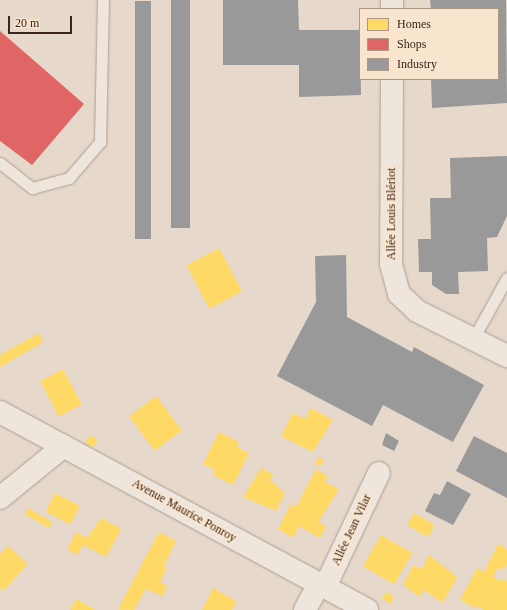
<!DOCTYPE html>
<html>
<head>
<meta charset="utf-8">
<style>
  body { margin:0 }
  #map { position:relative; width:507px; height:610px; overflow:hidden; background:#e6d8ca; font-family:Georgia,serif }
  div>[style] { position:absolute }
  .homes>* { inset:0; background:#ffd966; transform-origin:0 0 }
  .shops>* { inset:0; background:#e06666 }
  .industry>* { inset:0; background:#999; transform-origin:0 0 }
  .roads { filter:drop-shadow(0 0 1px #ab9e94) drop-shadow(0 0 1px #ab9e94) }
  .service>* { height:11px; margin:-5.5px; padding:0 5.5px; transform-origin:5.5px; border-radius:5.5px; background:#eee5dc }
  .minor>* { height:22px; margin:-11px; padding:0 11px; transform-origin:11px; border-radius:11px; background:#eee5dc }
  span { translate:-50% -50%; white-space:nowrap; text-align:center; line-height:1.15; -webkit-text-stroke:4px #f9e5cd; paint-order:stroke }
  .street-label { font-size:12px; color:#3a241b }
  .legend { position:absolute; left:359px; top:8px; width:140px; height:72px; box-sizing:border-box; background:#f9e5cd; border:1px solid #ad9886; margin:0; padding:5px 7px; list-style:none; font-size:12px; color:#3a241b }
  .legend li { display:flex; align-items:center; gap:8px; height:20px }
  .legend b { width:20px; border:1px solid #ad9886 }
  .scale { position:absolute; left:8px; top:16px; width:64px; height:18px; box-sizing:border-box; border:2px solid #3a241b; border-top:0; padding-left:5px; font-size:12px; line-height:14px; white-space:nowrap; color:#3a241b; -webkit-text-stroke:3px #f9e5cd; paint-order:stroke }
</style>
</head>
<body>
<div id="map">
  <div class="homes">
    <div style="left:219px;top:248px;width:49px;height:37px;rotate:62deg"></div>
    <div style="clip-path:polygon(39px 333px,43px 342px,0 367px,0 355px)"></div>
    <div style="left:63px;top:369px;width:40px;height:26px;rotate:62deg"></div>
    <div style="left:156px;top:396px;width:43px;height:34px;rotate:53deg"></div>
    <div style="clip-path:polygon(311px 408px,333px 420px,313px 452px,281px 436px,293px 413px,305px 419px)"></div>
    <div style="clip-path:polygon(219px 432px,239px 442px,237px 447px,249px 453px,233px 485px,213px 475px,215px 470px,203px 464px)"></div>
    <div style="left:90px;top:435px;width:9px;height:9px;rotate:32deg"></div>
    <div style="clip-path:polygon(318px 457px,324px 460px,320px 466px,315px 463px)"></div>
    <div style="clip-path:polygon(261px 468px,273px 474px,270px 480px,285px 493px,276px 511px,243px 497px)"></div>
    <div style="clip-path:polygon(316px 469px,328px 476px,325px 482px,339px 489px,318px 522px,326px 526px,320px 538px,299px 526px,293px 538px,278px 529px,291px 504px,296px 507px)"></div>
    <div style="left:55px;top:493px;width:28px;height:21px;rotate:27deg"></div>
    <div style="left:28px;top:508px;width:28px;height:7px;rotate:30deg"></div>
    <div style="left:414px;top:513px;width:24px;height:14px;rotate:30deg"></div>
    <div style="clip-path:polygon(101px 518px,121px 529px,106px 557px,83px 545px,77px 555px,67px 549px,76px 532px,87px 538px)"></div>
    <div style="clip-path:polygon(159px 532px,176px 541px,164px 566px,167px 568px,160px 582px,167px 586px,162px 596px,146px 589px,134px 610px,118px 609px)"></div>
    <div style="left:381px;top:535px;width:36px;height:36px;rotate:30deg"></div>
    <div style="clip-path:polygon(498px 544px,507px 549px,507px 565px,502px 570px,498px 567px,493px 577px,501px 581px,504px 578px,507px 582px,507px 610px,483px 610px,479px 605px,477px 609px,460px 600px,477px 568px,484px 572px)"></div>
    <div style="clip-path:polygon(8px 546px,28px 564px,3px 591px,0 588px,0 554px)"></div>
    <div style="clip-path:polygon(429px 555px,457px 577px,443px 603px,424px 590px,420px 597px,403px 585px,413px 565px,422px 569px)"></div>
    <div style="clip-path:polygon(213px 588px,236px 601px,232px 610px,202px 610px)"></div>
    <div style="clip-path:polygon(386px 592px,394px 596px,391px 604px,382px 599px)"></div>
    <div style="clip-path:polygon(76px 599px,96px 610px,70px 610px)"></div>
  </div>
  <div class="shops">
    <div style="clip-path:polygon(0 31px,84px 104px,32px 165px,0 141px)"></div>
  </div>
  <div class="industry">
    <div style="left:171px;top:0;width:19px;height:228px"></div>
    <div style="clip-path:polygon(223px 0,298px 0,299px 30px,360px 30px,361px 95px,299px 97px,299px 65px,223px 65px)"></div>
    <div style="clip-path:polygon(430px 0,506px 0,507px 103px,432px 108px,431px 79px,498px 79px,498px 9px,431px 9px)"></div>
    <div style="left:135px;top:1px;width:16px;height:238px"></div>
    <div style="clip-path:polygon(507px 156px,507px 216px,497px 237px,487px 238px,488px 271px,458px 272px,459px 294px,446px 294px,432px 285px,432px 272px,419px 272px,418px 239px,431px 239px,430px 198px,451px 198px,450px 158px)"></div>
    <div style="clip-path:polygon(346px 255px,347px 317px,412px 352px,414px 347px,484px 385px,453px 442px,383px 405px,372px 426px,277px 376px,316px 302px,315px 256px)"></div>
    <div style="clip-path:polygon(386px 433px,399px 441px,394px 451px,382px 445px)"></div>
    <div style="clip-path:polygon(474px 436px,507px 453px,507px 498px,456px 471px)"></div>
    <div style="clip-path:polygon(447px 481px,471px 494px,453px 525px,425px 511px,434px 493px,440px 495px)"></div>
  </div>
  <div class="roads">
    <div class="service">
      <div style="left:0;top:163px;width:41px;rotate:38deg"></div>
      <div style="left:32px;top:188px;width:38px;rotate:-15deg"></div>
      <div style="left:69px;top:178px;width:48px;rotate:-49.3deg"></div>
      <div style="left:100px;top:142px;width:142px;rotate:-88.8deg"></div>
      <div style="left:473px;top:339px;width:70px;rotate:-60.9deg"></div>
    </div>
    <div class="minor">
      <div style="left:392px;top:9px;width:9px;rotate:-90deg"></div>
      <div style="left:392px;top:79px;width:185px;rotate:90.3deg"></div>
      <div style="left:391px;top:264px;width:31px;rotate:75deg"></div>
      <div style="left:399px;top:294px;width:25px;rotate:43deg"></div>
      <div style="left:417px;top:311px;width:101px;rotate:26.6deg"></div>
      <div style="left:0;top:412px;width:417px;rotate:28.3deg"></div>
      <div style="left:0;top:498px;width:82px;rotate:-39.1deg"></div>
      <div style="left:325px;top:587px;width:126px;rotate:-64.7deg"></div>
      <div style="left:305px;top:610px;width:30px;rotate:-62deg"></div>
    </div>
  </div>
  <div class="street-label">
    <span style="left:392px;top:214px;rotate:-90deg">Allée Louis Blériot</span>
    <span style="left:184px;top:511px;rotate:29deg">Avenue Maurice Ponroy</span>
    <span style="left:352px;top:530px;rotate:-65deg">Allée Jean Vilar</span>
  </div>
  <ul class="legend">
  <li><b style="height:11px;background:#ffd966"></b>Homes</li>
  <li><b style="height:11px;background:#e06666"></b>Shops</li>
  <li><b style="height:11px;background:#999"></b>Industry</li>
  </ul>
  <div class="scale">20 m</div>
</div>
</body>
</html>
